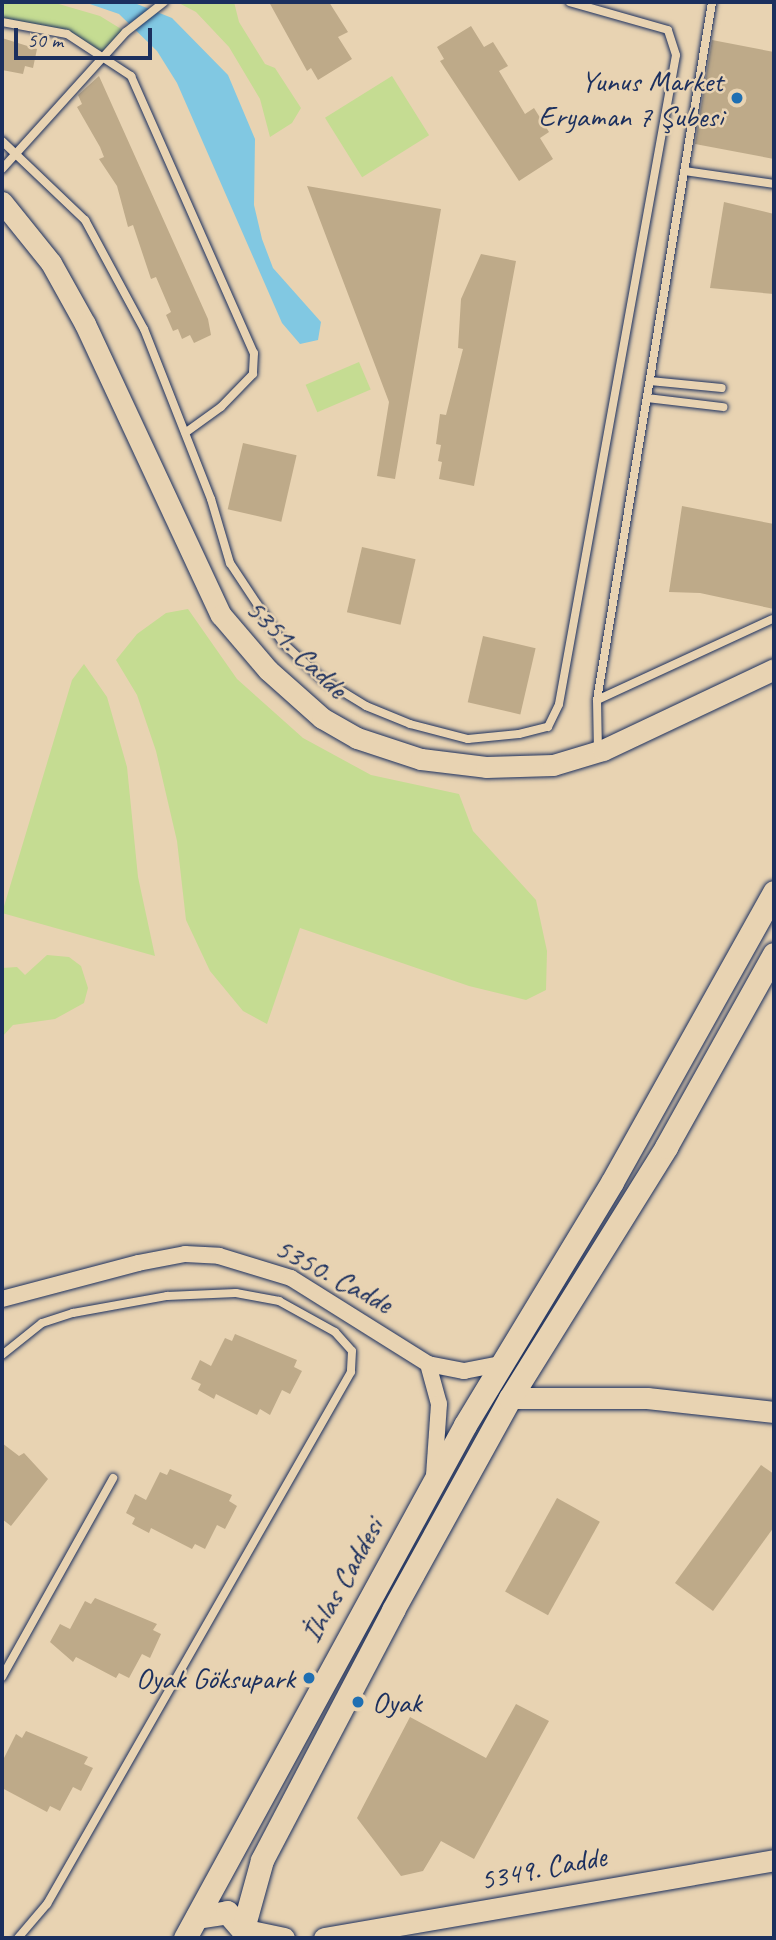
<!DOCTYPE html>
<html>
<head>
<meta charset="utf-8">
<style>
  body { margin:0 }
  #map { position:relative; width:776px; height:1940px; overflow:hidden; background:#e8d3b2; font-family:Caveat,sans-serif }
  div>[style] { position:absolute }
  .green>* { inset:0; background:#c5dc92; transform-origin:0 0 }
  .water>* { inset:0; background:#81c8e2 }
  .building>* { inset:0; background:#beaa89; transform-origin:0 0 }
  .roads { filter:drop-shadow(0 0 2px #1b2f5e) drop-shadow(0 0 2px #1b2f5e) }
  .service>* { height:8px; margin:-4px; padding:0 4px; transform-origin:4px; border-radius:4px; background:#e8d3b2 }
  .minor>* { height:16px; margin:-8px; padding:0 8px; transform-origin:8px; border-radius:8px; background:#e8d3b2 }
  .tertiary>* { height:21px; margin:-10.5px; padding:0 10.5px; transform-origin:10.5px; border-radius:10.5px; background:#e8d3b2 }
  .secondary>* { height:23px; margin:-11.5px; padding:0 11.5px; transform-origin:11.5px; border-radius:11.5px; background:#e8d3b2 }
  .dots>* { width:19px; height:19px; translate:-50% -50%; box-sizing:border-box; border:4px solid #e8d3b2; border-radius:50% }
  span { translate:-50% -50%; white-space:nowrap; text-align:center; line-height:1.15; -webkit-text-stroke:5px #e8d3b2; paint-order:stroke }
  .poi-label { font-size:30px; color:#1b2f5e }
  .right { translate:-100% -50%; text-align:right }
  .left { translate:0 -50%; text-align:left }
  .street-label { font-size:30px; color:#1b2f5e }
  .frame { position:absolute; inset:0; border:4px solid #1b2f5e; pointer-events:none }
  .scale { position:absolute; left:14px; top:28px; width:138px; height:32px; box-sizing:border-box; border:4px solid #1b2f5e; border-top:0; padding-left:9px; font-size:21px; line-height:24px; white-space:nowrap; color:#1b2f5e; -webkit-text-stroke:5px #e8d3b2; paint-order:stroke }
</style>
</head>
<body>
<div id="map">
  <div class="green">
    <div style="clip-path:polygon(2px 2px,52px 2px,100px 16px,126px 32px,103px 57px,67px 34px,2px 22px)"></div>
    <div style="clip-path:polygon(177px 2px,234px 2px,239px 22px,265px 64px,275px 68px,301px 108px,292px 123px,270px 137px,260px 99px,229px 47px,196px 12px)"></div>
    <div style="left:392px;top:76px;width:70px;height:79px;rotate:58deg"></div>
    <div style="left:359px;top:362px;width:30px;height:58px;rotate:67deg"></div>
    <div style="clip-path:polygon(188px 609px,237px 679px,303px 738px,371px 775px,459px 794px,473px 831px,536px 900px,547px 951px,546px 990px,526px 1000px,469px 986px,300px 928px,267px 1024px,243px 1011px,210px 971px,186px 920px,177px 841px,156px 751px,137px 695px,116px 660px,137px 634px,166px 613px)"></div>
    <div style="clip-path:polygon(84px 664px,107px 697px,127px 767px,138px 877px,155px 956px,2px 913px,72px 680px)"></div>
    <div style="clip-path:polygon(47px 955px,69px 957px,81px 966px,88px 988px,84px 1003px,55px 1019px,13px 1025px,2px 1037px,2px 968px,17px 967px,25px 975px)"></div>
  </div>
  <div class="water">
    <div style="clip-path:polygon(84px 2px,132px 2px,172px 18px,228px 75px,255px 139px,254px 205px,262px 239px,273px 268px,321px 322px,318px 340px,300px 344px,282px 323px,177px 83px,157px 51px,119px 14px)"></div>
  </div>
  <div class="building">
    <div style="clip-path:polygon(269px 2px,329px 2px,348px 32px,338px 37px,352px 59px,318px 80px,311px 68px,307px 71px)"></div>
    <div style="clip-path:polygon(471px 26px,484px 47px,493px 42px,508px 66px,499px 71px,525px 114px,534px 108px,549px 132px,540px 138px,553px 159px,519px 181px,440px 61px,444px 59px,437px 47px)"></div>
    <div style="clip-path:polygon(2px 38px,37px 49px,33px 68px,25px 66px,23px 74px,2px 70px)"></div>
    <div style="clip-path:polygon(712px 40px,774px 52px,774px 159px,695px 144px)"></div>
    <div style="clip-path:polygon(99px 76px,208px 319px,211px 335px,194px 343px,190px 335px,182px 339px,178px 329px,173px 331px,166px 315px,171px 312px,156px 277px,151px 279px,133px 225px,128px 227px,117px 186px,99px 159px,104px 157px,100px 147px,77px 107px,82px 104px,78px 95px)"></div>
    <div style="clip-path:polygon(307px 186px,441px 209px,395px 479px,377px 476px,389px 402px)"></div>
    <div style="clip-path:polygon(724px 202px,774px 214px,774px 294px,710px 288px)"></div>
    <div style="clip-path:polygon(481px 254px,516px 261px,474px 486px,439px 479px,442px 462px,438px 461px,441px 445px,436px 444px,440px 414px,446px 415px,463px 349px,458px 348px,461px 299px)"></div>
    <div style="left:243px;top:443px;width:55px;height:68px;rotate:13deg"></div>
    <div style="clip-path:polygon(682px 506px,774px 524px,774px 609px,700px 593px,669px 592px)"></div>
    <div style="left:362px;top:547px;width:55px;height:67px;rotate:13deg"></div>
    <div style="left:483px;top:636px;width:54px;height:68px;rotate:13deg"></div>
    <div style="clip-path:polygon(235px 1334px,297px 1360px,294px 1367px,302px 1371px,290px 1394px,282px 1390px,270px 1415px,260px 1409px,257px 1415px,216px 1394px,214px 1399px,198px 1390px,201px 1384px,191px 1379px,200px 1360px,211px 1366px,225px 1338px,232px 1341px)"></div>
    <div style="clip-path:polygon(2px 1443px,19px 1456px,24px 1453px,48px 1479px,11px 1526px,2px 1519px)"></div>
    <div style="clip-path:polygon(761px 1465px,774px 1474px,774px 1527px,713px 1611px,675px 1583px)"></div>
    <div style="clip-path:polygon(170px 1469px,232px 1495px,229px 1501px,237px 1506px,225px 1529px,217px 1525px,205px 1549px,195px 1544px,192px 1549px,151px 1528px,149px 1533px,132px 1524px,135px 1518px,126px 1513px,135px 1494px,146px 1500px,160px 1472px,167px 1475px)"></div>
    <div style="left:557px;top:1498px;width:49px;height:107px;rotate:29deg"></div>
    <div style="clip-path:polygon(95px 1598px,157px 1624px,153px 1630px,161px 1634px,150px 1658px,142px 1654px,129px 1678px,119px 1673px,116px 1678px,76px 1657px,73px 1662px,50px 1642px,60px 1624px,70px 1629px,85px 1601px,91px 1604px)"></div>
    <div style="clip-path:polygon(516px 1704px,549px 1721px,474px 1859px,441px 1841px,423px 1871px,401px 1876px,357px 1818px,410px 1717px,486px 1758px)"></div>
    <div style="clip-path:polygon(26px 1731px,88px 1757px,84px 1764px,93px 1768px,81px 1791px,73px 1787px,60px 1811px,50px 1806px,47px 1812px,2px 1788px,2px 1762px,16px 1734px,22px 1738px)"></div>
  </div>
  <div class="roads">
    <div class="service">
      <div style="left:2px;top:22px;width:66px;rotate:10.5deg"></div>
      <div style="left:67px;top:34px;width:77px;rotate:33.3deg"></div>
      <div style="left:131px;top:76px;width:303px;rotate:66.1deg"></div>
      <div style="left:254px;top:353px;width:21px;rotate:93deg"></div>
      <div style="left:253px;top:374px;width:46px;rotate:134.1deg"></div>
      <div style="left:221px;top:407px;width:44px;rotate:144.2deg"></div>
      <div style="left:2px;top:141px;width:115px;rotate:43.6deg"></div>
      <div style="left:85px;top:220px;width:124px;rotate:61.6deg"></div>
      <div style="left:144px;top:329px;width:183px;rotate:68.5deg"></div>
      <div style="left:211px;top:499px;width:67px;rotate:73.5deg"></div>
      <div style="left:230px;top:563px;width:96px;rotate:56.5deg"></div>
      <div style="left:283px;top:643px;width:53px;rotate:42.7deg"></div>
      <div style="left:322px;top:679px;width:52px;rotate:31.5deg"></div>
      <div style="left:366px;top:706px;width:48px;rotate:22.2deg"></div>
      <div style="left:410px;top:724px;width:60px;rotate:14.5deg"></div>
      <div style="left:468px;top:739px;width:51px;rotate:-5.6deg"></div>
      <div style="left:519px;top:734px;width:30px;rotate:-14deg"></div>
      <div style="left:548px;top:727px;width:25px;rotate:-64deg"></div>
      <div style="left:559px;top:704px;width:659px;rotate:-79.78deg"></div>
      <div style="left:676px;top:55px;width:26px;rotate:-108deg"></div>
      <div style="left:668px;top:30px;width:102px;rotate:-164.1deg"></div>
      <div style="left:2px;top:169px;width:185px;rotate:-47.9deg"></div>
      <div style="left:126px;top:32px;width:48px;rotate:-38.3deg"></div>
      <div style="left:685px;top:171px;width:90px;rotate:8.3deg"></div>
      <div style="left:650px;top:381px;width:72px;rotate:5.6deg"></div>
      <div style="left:647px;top:398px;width:77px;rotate:6.8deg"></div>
      <div style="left:597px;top:700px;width:193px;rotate:-24.8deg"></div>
      <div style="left:598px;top:752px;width:52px;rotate:-91.1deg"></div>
      <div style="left:597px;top:700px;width:707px;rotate:-80.64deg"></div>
      <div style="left:2px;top:1355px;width:51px;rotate:-38.7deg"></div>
      <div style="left:42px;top:1323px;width:33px;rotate:-18deg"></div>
      <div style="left:73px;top:1313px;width:96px;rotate:-10.3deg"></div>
      <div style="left:167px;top:1296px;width:69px;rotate:-2.5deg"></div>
      <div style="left:236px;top:1293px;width:44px;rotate:10.5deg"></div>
      <div style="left:279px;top:1301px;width:64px;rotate:29deg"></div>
      <div style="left:335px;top:1332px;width:25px;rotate:48deg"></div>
      <div style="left:352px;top:1351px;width:21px;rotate:93deg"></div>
      <div style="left:351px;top:1372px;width:613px;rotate:119.74deg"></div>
      <div style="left:47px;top:1904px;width:45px;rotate:130.5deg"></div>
      <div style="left:2px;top:1677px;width:228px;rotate:-60.8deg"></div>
    </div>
    <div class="minor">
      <div style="left:2px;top:1299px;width:141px;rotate:-14.8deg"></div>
      <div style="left:138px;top:1263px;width:48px;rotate:-10.8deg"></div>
      <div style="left:185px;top:1254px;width:34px;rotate:3deg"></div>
      <div style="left:219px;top:1256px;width:75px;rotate:17deg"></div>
      <div style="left:291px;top:1278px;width:162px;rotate:32.1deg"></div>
      <div style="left:428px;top:1364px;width:37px;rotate:11deg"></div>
      <div style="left:464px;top:1371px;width:38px;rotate:-11deg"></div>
      <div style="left:428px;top:1364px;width:41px;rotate:74.6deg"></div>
      <div style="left:439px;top:1404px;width:71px;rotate:94deg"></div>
    </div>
    <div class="tertiary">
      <div style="left:2px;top:202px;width:78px;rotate:51.2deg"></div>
      <div style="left:51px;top:263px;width:70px;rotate:60.9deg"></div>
      <div style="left:85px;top:324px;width:321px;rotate:65deg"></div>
      <div style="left:221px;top:615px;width:72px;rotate:49.5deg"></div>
      <div style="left:268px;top:670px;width:72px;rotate:41.6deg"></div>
      <div style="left:322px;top:718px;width:40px;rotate:29.7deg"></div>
      <div style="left:357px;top:738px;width:67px;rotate:18.2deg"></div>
      <div style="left:421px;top:759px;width:65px;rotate:7deg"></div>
      <div style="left:486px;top:767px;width:67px;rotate:-1.7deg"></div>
      <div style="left:553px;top:765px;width:52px;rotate:-16.7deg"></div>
      <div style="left:603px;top:750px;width:189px;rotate:-25.3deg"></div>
      <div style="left:510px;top:1398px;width:137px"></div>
      <div style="left:647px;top:1398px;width:128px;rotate:6.3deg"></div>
      <div style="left:246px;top:1930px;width:39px;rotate:12deg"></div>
      <div style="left:324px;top:1938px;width:457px;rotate:-9.8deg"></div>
    </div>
    <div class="secondary">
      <div style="left:197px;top:1917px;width:30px;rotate:-9deg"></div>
      <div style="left:227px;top:1912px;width:30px;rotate:49deg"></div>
      <div style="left:244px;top:1925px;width:67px;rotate:-74.5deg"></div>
      <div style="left:262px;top:1860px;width:282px;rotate:-62.3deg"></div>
      <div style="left:393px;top:1610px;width:242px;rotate:-61.1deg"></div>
      <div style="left:510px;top:1398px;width:296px;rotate:-58.1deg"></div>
      <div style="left:666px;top:1147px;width:221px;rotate:-60.8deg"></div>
      <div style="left:185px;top:1938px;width:584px;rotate:-61.37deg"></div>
      <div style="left:465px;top:1425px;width:284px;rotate:-58.8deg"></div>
      <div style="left:612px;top:1182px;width:332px;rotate:-60.8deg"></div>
    </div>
  </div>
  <div class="dots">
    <div style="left:737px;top:98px;background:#1f6fb2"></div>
    <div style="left:309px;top:1678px;background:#1f6fb2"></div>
    <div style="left:358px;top:1702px;background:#1f6fb2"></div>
  </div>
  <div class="poi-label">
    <span class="right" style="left:723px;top:98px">Yunus Market<br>Eryaman 7 Şubesi</span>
    <span class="right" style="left:295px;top:1678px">Oyak Göksupark</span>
    <span class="left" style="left:372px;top:1702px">Oyak</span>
  </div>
  <div class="street-label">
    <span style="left:297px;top:648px;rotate:44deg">5351. Cadde</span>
    <span style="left:334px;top:1275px;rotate:28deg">5350. Cadde</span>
    <span style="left:342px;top:1580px;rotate:-61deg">İhlas Caddesi</span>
    <span style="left:543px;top:1868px;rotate:-11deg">5349. Cadde</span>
  </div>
  <div class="frame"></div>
  <div class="scale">50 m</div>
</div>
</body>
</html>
